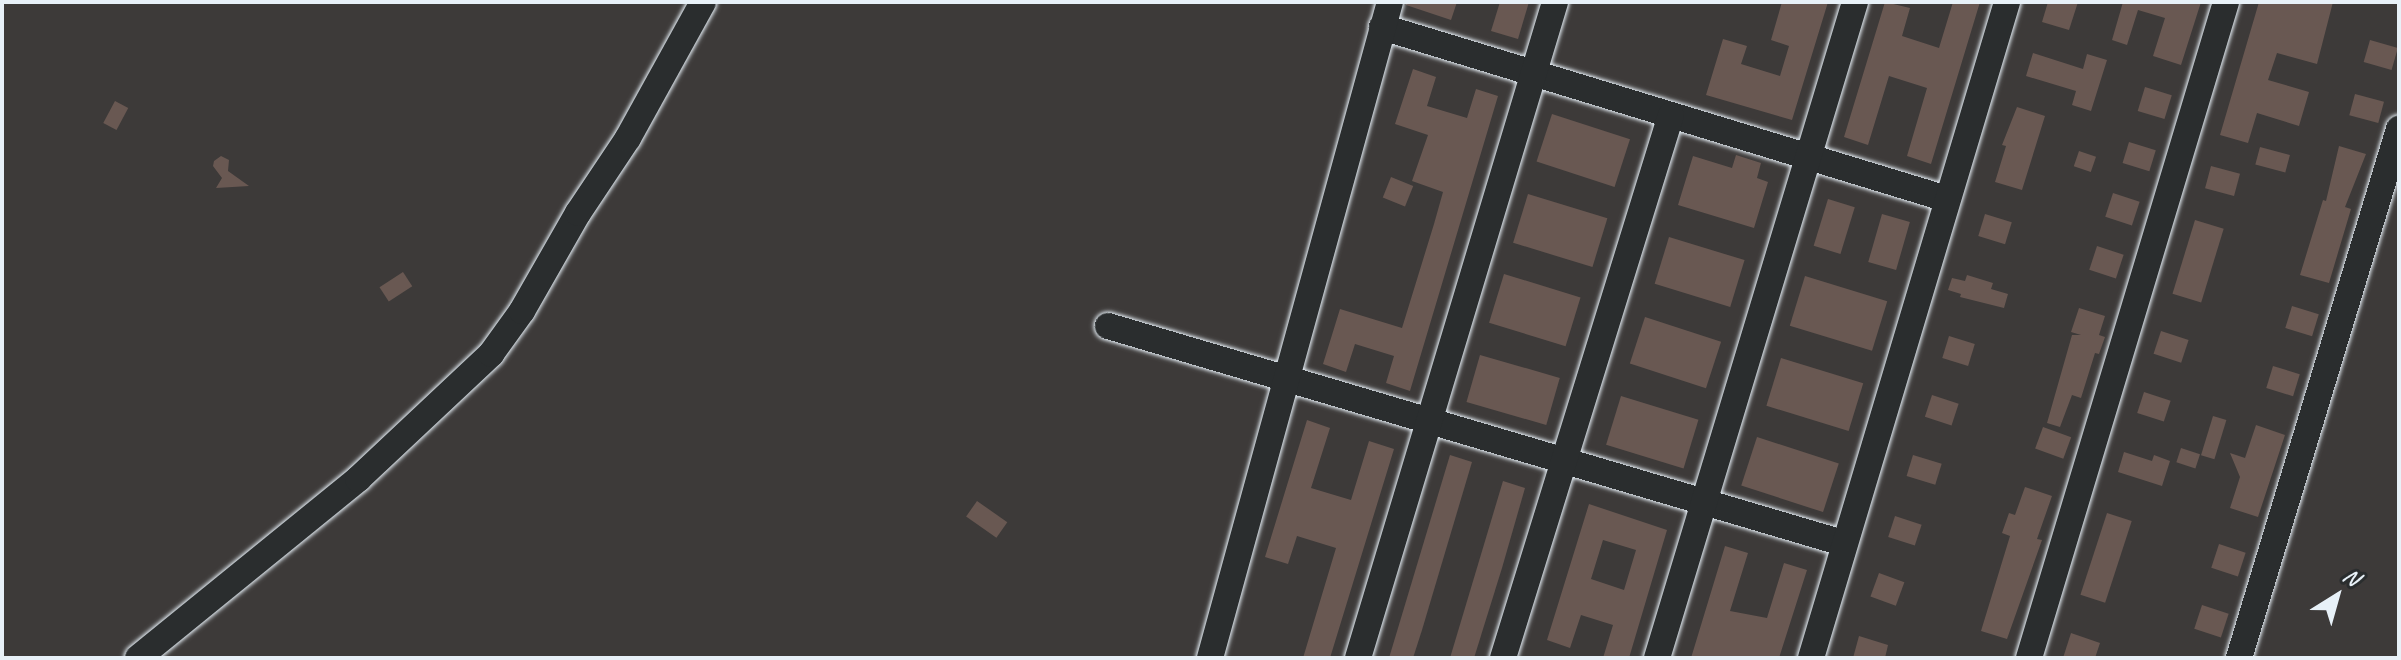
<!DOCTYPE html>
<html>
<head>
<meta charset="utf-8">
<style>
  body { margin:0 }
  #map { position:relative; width:2401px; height:660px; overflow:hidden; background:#3d3a39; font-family:Caveat,sans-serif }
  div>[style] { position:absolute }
  .building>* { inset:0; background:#695852; transform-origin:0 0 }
  .roads { filter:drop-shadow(0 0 2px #e8f1f8) drop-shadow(0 0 2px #e8f1f8) }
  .minor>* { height:26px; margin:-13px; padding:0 13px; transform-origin:13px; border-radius:13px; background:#2a2d2e }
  span { translate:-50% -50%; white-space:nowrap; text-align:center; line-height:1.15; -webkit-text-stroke:7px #2a2d2e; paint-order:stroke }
  .frame { position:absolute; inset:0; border:4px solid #e8f1f8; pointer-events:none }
  .north { position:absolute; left:2297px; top:556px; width:80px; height:80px; -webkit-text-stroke:6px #2a2d2e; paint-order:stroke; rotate:37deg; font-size:22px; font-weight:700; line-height:32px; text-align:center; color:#e8f1f8 }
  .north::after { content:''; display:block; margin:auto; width:28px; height:36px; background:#e8f1f8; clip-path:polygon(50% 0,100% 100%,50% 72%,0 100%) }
</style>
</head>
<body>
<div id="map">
  <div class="building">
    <div style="clip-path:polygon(1406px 2px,1457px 2px,1451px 20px,1406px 5px)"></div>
    <div style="clip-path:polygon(1500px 2px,1529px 2px,1518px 39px,1491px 31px)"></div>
    <div style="clip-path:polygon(1782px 2px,1828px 2px,1792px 120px,1706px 95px,1723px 39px,1747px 46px,1741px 64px,1780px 76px,1789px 46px,1771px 40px)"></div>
    <div style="clip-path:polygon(1885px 2px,1910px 8px,1902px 36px,1939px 48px,1953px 2px,1980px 2px,1931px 164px,1907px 156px,1927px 88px,1889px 76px,1868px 145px,1844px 137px)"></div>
    <div style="clip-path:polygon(2048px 2px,2078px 2px,2069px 30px,2042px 22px)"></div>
    <div style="clip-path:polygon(2123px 2px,2201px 2px,2181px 65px,2153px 56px,2165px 18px,2138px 10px,2127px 45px,2112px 40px)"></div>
    <div style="clip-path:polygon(2259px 2px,2333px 2px,2317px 64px,2277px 53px,2268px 80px,2309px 92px,2299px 126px,2257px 113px,2248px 143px,2220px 135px)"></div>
    <div style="left:2370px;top:40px;width:29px;height:23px;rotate:16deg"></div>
    <div style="clip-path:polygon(2033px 53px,2083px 69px,2087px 54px,2107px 60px,2091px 111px,2072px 105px,2076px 91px,2026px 76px)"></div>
    <div style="clip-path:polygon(1413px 69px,1436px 77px,1427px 106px,1467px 118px,1476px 89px,1498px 96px,1410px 391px,1386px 383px,1394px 356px,1355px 344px,1346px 372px,1323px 364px,1340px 309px,1402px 328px,1434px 224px,1443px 192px,1412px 181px,1428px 135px,1395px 124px)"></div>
    <div style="left:2145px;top:87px;width:28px;height:25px;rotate:17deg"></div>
    <div style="left:2355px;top:94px;width:30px;height:22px;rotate:15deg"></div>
    <div style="left:115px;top:101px;width:15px;height:25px;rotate:28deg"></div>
    <div style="clip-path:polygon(2017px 107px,2045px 116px,2022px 190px,1995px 182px,2006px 146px,2002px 145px)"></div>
    <div style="left:1552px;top:114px;width:82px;height:50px;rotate:18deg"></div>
    <div style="left:2129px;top:142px;width:28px;height:22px;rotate:17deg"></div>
    <div style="clip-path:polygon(2339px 146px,2366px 154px,2345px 207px,2351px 209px,2329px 283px,2300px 275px,2323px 200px,2326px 201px)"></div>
    <div style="left:2260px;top:147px;width:31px;height:18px;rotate:15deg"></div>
    <div style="left:2079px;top:151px;width:18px;height:16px;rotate:19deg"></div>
    <div style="clip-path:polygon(1736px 155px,1761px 163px,1757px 178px,1768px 182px,1754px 228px,1678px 205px,1693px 156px,1732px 168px)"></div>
    <div style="clip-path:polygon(221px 156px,229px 160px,228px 171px,249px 186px,216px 188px,222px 178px,213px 166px,214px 161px)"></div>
    <div style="left:2211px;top:166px;width:30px;height:23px;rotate:15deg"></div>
    <div style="left:1391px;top:177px;width:24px;height:22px;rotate:22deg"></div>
    <div style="left:2113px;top:193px;width:28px;height:25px;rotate:18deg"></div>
    <div style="left:1528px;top:194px;width:83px;height:51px;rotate:17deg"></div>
    <div style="left:1828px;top:199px;width:28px;height:49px;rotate:17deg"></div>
    <div style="left:1882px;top:214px;width:29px;height:50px;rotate:16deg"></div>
    <div style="left:1985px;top:214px;width:28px;height:23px;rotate:17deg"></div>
    <div style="left:2195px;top:220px;width:30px;height:77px;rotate:17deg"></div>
    <div style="left:1669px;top:237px;width:79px;height:49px;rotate:17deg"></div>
    <div style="left:2097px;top:246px;width:28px;height:25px;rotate:18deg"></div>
    <div style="left:403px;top:272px;width:17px;height:28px;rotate:57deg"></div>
    <div style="left:1504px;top:274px;width:80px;height:51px;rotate:17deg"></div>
    <div style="clip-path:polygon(1967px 275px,1993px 283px,1991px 289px,2008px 294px,2004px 308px,1960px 297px,1961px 294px,1948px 290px,1952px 278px,1965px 281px)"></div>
    <div style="left:1805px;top:276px;width:86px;height:52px;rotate:17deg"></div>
    <div style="left:2292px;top:306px;width:28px;height:23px;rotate:17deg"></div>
    <div style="clip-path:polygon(2079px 308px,2105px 316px,2099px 335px,2105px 337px,2099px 354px,2095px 353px,2081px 398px,2072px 395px,2060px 427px,2047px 423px,2072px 335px,2081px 335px,2071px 332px)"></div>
    <div style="left:1645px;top:317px;width:80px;height:49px;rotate:18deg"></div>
    <div style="left:2161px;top:331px;width:29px;height:24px;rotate:18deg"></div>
    <div style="left:1949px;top:336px;width:27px;height:23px;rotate:17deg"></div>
    <div style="left:1480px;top:355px;width:83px;height:49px;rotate:16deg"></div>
    <div style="left:1781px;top:358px;width:86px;height:50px;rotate:17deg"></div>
    <div style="left:2273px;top:366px;width:28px;height:23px;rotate:17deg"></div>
    <div style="left:2144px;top:392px;width:28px;height:22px;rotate:18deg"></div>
    <div style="left:1932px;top:395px;width:28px;height:23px;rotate:18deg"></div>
    <div style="left:1621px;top:396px;width:81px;height:51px;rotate:17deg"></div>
    <div style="left:2213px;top:416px;width:14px;height:41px;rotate:17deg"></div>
    <div style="clip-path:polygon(1307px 420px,1330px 428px,1311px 488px,1351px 500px,1369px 441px,1394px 449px,1330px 658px,1303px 658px,1336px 548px,1297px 536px,1288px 564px,1265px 557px)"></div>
    <div style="clip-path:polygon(2256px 425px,2285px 435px,2258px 517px,2230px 508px,2240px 477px,2230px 453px,2245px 458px)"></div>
    <div style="left:2043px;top:427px;width:30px;height:23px;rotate:20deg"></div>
    <div style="left:1757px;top:437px;width:86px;height:51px;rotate:18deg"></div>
    <div style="left:2181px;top:448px;width:20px;height:15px;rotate:18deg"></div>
    <div style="clip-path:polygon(2124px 452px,2152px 461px,2154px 455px,2170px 461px,2162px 486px,2118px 472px)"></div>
    <div style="clip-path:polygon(1450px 455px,1472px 462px,1422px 630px,1413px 658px,1389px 658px)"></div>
    <div style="left:1913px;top:455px;width:30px;height:22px;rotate:17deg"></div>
    <div style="clip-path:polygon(1503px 481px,1525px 488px,1502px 568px,1474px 658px,1450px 658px)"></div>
    <div style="clip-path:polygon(2025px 487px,2052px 496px,2037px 539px,2042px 540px,2007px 639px,1981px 631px,2010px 536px,2002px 533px,2009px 513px,2015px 515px)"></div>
    <div style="left:977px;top:501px;width:37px;height:19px;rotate:35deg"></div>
    <div style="clip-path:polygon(evenodd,1589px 504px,1667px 530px,1629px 658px,1603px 658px,1613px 625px,1581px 615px,1570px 648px,1547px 640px,1589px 504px,1603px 540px,1636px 550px,1624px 590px,1591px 579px,1603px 540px)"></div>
    <div style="left:2107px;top:513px;width:26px;height:86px;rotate:18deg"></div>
    <div style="left:1895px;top:516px;width:28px;height:22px;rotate:18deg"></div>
    <div style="left:2219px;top:544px;width:28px;height:25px;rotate:18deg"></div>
    <div style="clip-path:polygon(1725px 546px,1748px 553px,1730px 611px,1767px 618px,1784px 563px,1807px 570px,1779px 658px,1691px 658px)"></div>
    <div style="left:1879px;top:573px;width:27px;height:25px;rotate:20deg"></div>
    <div style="left:2202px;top:605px;width:28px;height:25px;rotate:18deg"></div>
    <div style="clip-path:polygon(2071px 633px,2100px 643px,2095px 658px,2063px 658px)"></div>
    <div style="clip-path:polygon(1859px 636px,1888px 645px,1885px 658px,1853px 658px)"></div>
  </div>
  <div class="roads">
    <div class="minor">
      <div style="left:1382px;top:27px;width:591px;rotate:16.93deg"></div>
      <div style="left:1108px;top:326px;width:766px;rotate:16.45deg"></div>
      <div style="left:138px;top:658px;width:284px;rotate:-39.1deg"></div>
      <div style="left:358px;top:479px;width:183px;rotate:-43.2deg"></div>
      <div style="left:491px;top:354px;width:53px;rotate:-54.2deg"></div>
      <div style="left:522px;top:311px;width:113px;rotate:-60.3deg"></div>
      <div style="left:578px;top:213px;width:90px;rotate:-56.3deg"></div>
      <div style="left:628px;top:138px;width:155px;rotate:-61.1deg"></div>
      <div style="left:1210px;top:658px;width:680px;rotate:-74.66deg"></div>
      <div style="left:1358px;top:658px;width:685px;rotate:-73.28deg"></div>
      <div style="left:1503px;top:658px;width:568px;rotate:-72.81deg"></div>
      <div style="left:1657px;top:658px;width:685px;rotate:-73.2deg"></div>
      <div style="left:1811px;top:658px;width:685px;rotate:-73.36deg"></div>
      <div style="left:2029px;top:658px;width:685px;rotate:-73.28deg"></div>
      <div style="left:2239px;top:658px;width:553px;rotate:-73.17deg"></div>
    </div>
  </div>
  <div class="frame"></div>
  <div class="north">N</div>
</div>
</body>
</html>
